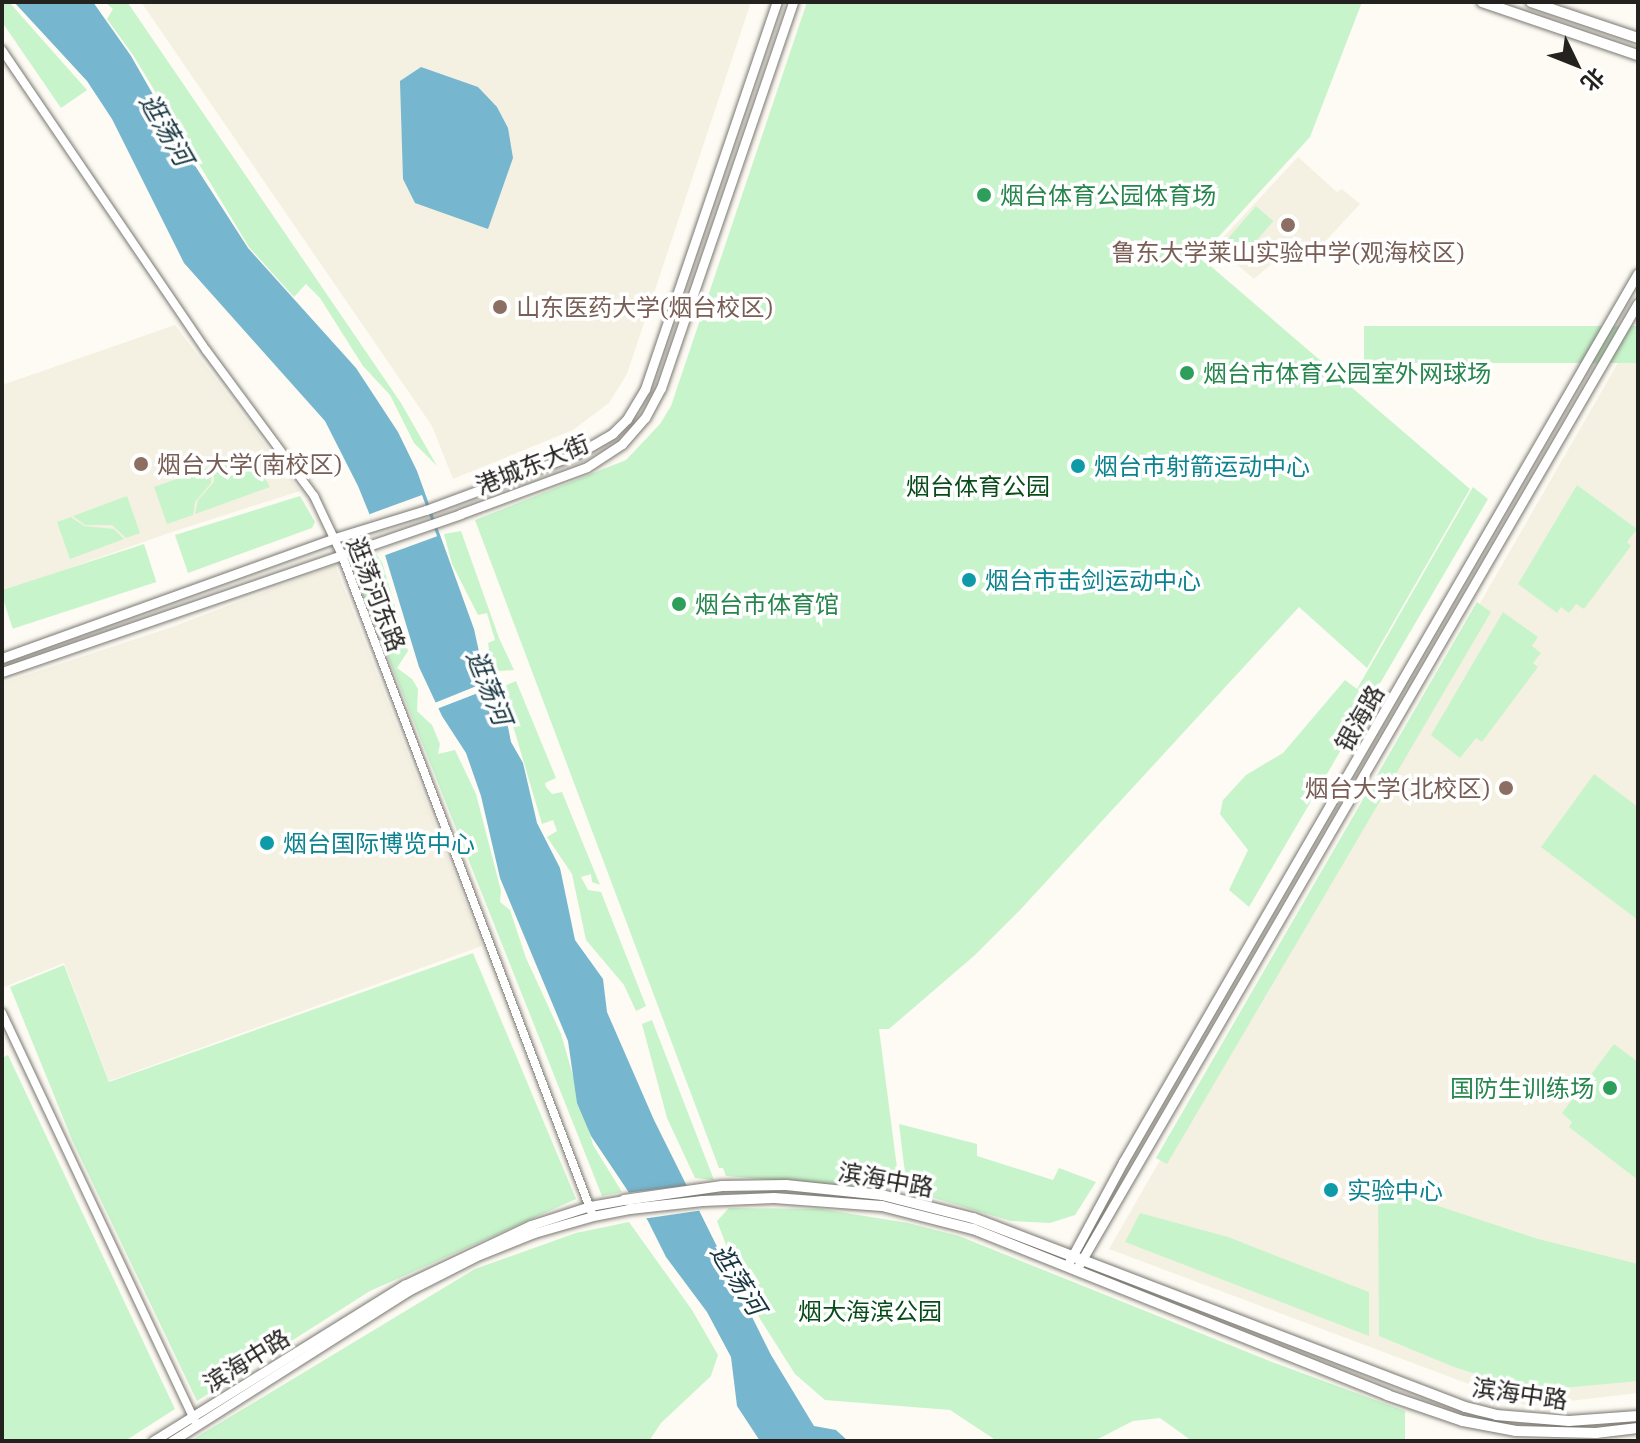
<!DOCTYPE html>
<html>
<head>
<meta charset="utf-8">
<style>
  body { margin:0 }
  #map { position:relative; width:1640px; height:1443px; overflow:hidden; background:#fdfbf3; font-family:"Exo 2","Noto Sans SC",sans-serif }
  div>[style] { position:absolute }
  .built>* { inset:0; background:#f5f1e2 }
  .green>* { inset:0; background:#c8f4cb; transform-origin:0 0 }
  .water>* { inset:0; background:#76b6cf }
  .pier>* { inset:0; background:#fdfbf3; transform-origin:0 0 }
  .roads { filter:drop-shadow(0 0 2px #7a7871) drop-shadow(0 0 2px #7a7871) }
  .tertiary>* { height:8px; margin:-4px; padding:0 4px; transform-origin:4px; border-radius:4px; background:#fff }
  .secondary>* { height:9px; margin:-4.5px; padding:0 4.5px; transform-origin:4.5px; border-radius:4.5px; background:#fff }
  .primary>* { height:10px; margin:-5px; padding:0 5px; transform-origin:5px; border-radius:5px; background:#fff }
  .dots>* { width:22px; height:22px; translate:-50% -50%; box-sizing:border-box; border:4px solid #fff; border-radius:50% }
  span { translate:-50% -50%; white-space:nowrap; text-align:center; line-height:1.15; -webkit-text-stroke:7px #fff; paint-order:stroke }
  .leisure-label { font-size:24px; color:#27864d }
  .left { translate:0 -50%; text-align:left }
  .right { translate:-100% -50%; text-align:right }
  .education-label { font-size:24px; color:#785e54 }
  .street-label { font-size:24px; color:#23221f }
  .culture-label { font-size:24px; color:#0d838f }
  .park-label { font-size:24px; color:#074c19 }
  .water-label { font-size:26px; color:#193843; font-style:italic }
  .frame { position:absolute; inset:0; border:4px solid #23221f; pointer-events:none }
  .north { position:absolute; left:1536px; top:24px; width:80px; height:80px; -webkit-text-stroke:6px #fff; paint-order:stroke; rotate:133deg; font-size:22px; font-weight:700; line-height:32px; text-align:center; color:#23221f }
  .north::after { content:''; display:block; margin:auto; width:28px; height:36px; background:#23221f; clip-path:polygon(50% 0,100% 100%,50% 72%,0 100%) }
</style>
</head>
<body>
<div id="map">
  <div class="built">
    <div style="clip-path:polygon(141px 2px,751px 2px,627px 374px,609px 403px,573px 430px,453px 479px,432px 426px)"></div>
    <div style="clip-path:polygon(1298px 157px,1337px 192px,1342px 189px,1360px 204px,1310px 258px,1282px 255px,1254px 279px,1215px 246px)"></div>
    <div style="clip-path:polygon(175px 325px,300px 491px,169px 533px,2px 592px,2px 385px)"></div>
    <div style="clip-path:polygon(1638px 328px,1638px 1393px,1527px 1406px,1109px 1249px)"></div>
    <div style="clip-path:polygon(335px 565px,482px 946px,109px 1081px,64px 963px,2px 988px,2px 683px,175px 626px)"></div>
  </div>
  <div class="green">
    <div style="clip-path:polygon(2px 2px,9px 2px,87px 90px,61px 108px,2px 22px)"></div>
    <div style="clip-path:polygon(105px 2px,127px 2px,130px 6px,401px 403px,437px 466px,414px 443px,390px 395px,363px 366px,320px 298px,306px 284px,294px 297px,249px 247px,133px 55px,107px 19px,113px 9px)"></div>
    <div style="clip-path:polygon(807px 2px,1362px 2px,1310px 137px,1200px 257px,1470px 489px,1367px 668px,1299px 607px,1020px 910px,975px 955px,889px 1029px,879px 1029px,900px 1191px,870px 1182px,871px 1188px,726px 1176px,723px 1168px,719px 1168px,475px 520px,626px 460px,660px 424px,671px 406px)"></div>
    <div style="left:1256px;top:206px;width:23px;height:45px;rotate:41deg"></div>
    <div style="left:1638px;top:326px;width:37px;height:274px;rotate:90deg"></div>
    <div style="clip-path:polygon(252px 454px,270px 487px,195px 514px,198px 500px,214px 482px,214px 465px)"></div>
    <div style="clip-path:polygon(213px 466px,211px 483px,195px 502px,193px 515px,167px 524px,154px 487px)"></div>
    <div style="clip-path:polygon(1577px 485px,1637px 529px,1627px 542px,1631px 546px,1584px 609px,1576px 604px,1569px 613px,1561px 607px,1557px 613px,1518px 584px)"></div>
    <div style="clip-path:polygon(1473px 487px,1488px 499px,1249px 907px,1229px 890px,1248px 850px,1220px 814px,1223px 800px,1246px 775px,1283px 753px,1345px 680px,1357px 689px)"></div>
    <div style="clip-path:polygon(127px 496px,140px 533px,126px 538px,112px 525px,85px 525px,73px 516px)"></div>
    <div style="clip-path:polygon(300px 496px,315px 522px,312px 528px,188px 573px,175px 535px)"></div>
    <div style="clip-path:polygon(71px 517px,84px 526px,114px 529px,124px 539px,70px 559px,57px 522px)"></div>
    <div style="clip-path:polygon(461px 531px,499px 638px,514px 670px,498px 671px,498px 678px,489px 682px,484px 652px,489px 649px,488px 643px,495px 640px,487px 613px,478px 615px,452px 564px,444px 534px)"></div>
    <div style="left:144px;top:544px;width:40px;height:151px;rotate:72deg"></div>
    <div style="clip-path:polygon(376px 554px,382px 562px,408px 651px,397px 668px,412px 679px,418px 689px,417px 711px,432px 725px,440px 744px,438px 754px,455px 750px,476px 794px,501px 891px,500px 902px,510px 910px,526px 958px,561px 1034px,593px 1145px,622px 1192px,602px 1196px,355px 574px,358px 563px)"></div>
    <div style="clip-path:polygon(1477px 602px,1491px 612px,1167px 1164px,1156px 1158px)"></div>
    <div style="clip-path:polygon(1503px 612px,1538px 637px,1532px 646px,1541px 653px,1533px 663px,1538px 667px,1482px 742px,1476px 738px,1460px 758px,1431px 735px)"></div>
    <div style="clip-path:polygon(516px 681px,556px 778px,545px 783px,546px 787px,552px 794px,562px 792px,600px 885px,592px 882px,591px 874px,581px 877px,588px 890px,601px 892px,646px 1006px,636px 1011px,624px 985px,586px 940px,572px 874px,547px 837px,557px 831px,553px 820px,542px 824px,514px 729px,493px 691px)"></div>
    <div style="clip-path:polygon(1594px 774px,1638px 807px,1638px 920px,1541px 847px)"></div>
    <div style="clip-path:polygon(473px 953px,576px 1199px,370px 1291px,197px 1401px,73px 1142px,10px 987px,64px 965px,109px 1082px)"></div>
    <div style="clip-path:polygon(652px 1020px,714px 1180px,695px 1178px,667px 1118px,642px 1024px)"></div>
    <div style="clip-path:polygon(1614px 1044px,1638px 1062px,1638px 1180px,1569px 1127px,1572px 1122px,1562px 1113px)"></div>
    <div style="clip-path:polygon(8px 1055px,175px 1409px,125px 1441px,2px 1441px,2px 1058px)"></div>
    <div style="clip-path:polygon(899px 1124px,977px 1144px,977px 1156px,1053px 1180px,1059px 1168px,1096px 1182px,1075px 1215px,1050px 1223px,1011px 1221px,907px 1190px)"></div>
    <div style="clip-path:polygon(1378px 1186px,1538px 1239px,1638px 1264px,1638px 1381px,1529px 1391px,1454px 1367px,1379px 1336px)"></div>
    <div style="clip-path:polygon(729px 1208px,821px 1209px,908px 1223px,959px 1236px,1272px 1362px,1405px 1411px,1405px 1441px,1192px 1441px,1160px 1418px,1133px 1421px,1094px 1441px,997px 1441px,950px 1410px,825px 1400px,795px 1374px,755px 1311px,747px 1296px,755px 1293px,751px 1284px,742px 1287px,717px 1221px)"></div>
    <div style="clip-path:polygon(1140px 1213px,1228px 1237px,1369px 1292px,1369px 1336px,1125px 1242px)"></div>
    <div style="clip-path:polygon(629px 1222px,692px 1310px,718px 1355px,711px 1376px,661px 1423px,649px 1441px,190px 1441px,475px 1269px,576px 1233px)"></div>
  </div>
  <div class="water">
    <div style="clip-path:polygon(14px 2px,93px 2px,131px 56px,183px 147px,248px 248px,356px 368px,398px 432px,417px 471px,474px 629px,489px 697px,507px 722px,511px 742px,523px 763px,537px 823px,560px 868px,575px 940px,603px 979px,607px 1012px,654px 1120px,771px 1355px,814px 1426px,836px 1430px,848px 1441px,760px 1441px,737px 1406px,731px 1357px,707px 1312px,666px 1257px,648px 1221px,591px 1136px,577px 1103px,568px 1041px,500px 878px,481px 796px,466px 753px,442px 716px,419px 667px,382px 545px,358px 486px,325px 421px,184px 263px,112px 119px,87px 81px)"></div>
    <div style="clip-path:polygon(421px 67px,478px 87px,497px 107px,508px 128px,513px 158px,488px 229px,415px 203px,403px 179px,400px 81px)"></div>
  </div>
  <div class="pier">
    <div style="left:422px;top:495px;width:44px;height:56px;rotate:70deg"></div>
    <div style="clip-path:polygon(489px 681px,491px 688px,434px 710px,432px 704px)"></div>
    <div style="clip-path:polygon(692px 1185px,704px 1210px,642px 1219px,625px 1193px)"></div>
  </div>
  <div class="roads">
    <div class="tertiary">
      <div style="left:2px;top:50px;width:363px;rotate:55.8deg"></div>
      <div style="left:206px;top:350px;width:182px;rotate:53.5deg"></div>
      <div style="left:314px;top:496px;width:63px;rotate:64.7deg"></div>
      <div style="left:341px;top:553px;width:709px;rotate:69.19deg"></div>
      <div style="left:2px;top:1013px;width:451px;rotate:64.7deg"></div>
    </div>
    <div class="secondary">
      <div style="left:2px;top:658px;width:354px;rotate:-19.8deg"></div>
      <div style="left:335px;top:538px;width:95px;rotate:-17.1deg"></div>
      <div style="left:426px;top:510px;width:163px;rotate:-20.4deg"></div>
      <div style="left:579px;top:453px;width:39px;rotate:-30deg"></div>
      <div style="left:613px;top:433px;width:20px;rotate:-45deg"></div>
      <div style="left:627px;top:419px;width:35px;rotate:-59deg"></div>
      <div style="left:645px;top:389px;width:409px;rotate:-71.2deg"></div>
      <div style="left:2px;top:672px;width:484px;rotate:-19deg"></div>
      <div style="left:460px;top:514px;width:135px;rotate:-20.3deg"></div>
      <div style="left:587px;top:467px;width:42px;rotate:-33.3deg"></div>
      <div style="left:622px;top:444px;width:35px;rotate:-49deg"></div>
      <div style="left:645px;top:418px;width:34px;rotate:-62deg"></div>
      <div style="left:661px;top:388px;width:408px;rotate:-71.1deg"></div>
      <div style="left:1067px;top:1266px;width:118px;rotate:-61.7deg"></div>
      <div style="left:1123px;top:1162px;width:1027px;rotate:-59.92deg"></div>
      <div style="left:1076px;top:1270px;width:1118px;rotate:-59.84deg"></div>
      <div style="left:153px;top:1441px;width:296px;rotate:-31.9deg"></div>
      <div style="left:404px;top:1285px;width:140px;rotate:-25.3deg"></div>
      <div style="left:531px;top:1225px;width:62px;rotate:-17.9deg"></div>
      <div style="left:590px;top:1206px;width:35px;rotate:-10deg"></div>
      <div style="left:172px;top:1441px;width:280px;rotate:-32.4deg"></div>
      <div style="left:408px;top:1291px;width:80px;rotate:-26.9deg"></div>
      <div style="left:479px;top:1255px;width:59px;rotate:-21.8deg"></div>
      <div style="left:534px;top:1233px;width:61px;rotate:-16.1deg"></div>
      <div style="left:593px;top:1216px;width:38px;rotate:-11deg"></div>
    </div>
    <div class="primary">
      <div style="left:1482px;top:2px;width:165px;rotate:18.8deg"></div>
      <div style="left:1531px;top:2px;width:113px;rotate:18.6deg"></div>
      <div style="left:624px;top:1200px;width:99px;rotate:-8.1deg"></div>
      <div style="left:722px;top:1186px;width:64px;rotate:-0.9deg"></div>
      <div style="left:786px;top:1185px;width:97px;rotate:5.9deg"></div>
      <div style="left:882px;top:1195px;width:94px;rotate:14.2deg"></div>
      <div style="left:973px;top:1218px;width:527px;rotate:21.01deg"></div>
      <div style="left:1465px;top:1407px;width:32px;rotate:14deg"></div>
      <div style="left:1496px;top:1415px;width:73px;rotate:4.7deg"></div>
      <div style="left:1569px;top:1421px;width:69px;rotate:-4.1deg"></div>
      <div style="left:630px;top:1209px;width:73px;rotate:-6.3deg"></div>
      <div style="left:703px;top:1201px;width:71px;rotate:-2.4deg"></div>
      <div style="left:774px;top:1198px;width:108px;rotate:4.2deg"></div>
      <div style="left:882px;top:1206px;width:94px;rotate:14.2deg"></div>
      <div style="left:973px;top:1229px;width:446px;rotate:21.8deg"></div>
      <div style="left:1387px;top:1395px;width:80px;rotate:18.9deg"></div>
      <div style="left:1463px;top:1421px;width:54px;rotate:10.7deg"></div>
      <div style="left:1516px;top:1431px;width:80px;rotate:1.4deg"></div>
      <div style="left:1596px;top:1433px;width:42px;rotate:-6.8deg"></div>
    </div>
  </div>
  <div class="dots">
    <div style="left:984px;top:195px;background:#2e9e5b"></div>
    <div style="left:1288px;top:225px;background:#8d6e63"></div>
    <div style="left:500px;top:307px;background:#8d6e63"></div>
    <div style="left:1187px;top:373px;background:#2e9e5b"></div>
    <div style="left:141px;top:464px;background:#8d6e63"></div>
    <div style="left:1078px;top:466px;background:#0f9aa8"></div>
    <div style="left:969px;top:580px;background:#0f9aa8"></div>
    <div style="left:679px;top:604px;background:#2e9e5b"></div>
    <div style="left:1506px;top:788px;background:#8d6e63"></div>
    <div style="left:267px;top:843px;background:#0f9aa8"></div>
    <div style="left:1610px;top:1088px;background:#2e9e5b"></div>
    <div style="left:1331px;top:1190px;background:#0f9aa8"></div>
  </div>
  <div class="leisure-label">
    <span class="left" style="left:1000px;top:195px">烟台体育公园体育场</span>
    <span class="left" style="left:1203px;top:373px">烟台市体育公园室外网球场</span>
    <span class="left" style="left:695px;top:604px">烟台市体育馆</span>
    <span class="right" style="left:1594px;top:1088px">国防生训练场</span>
  </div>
  <div class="education-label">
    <span style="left:1288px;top:252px">鲁东大学莱山实验中学(观海校区)</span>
    <span class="left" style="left:516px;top:307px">山东医药大学(烟台校区)</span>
    <span class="left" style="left:157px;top:464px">烟台大学(南校区)</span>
    <span class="right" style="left:1490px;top:788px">烟台大学(北校区)</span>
  </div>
  <div class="street-label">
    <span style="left:532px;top:464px;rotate:-22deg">港城东大街</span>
    <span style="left:377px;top:594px;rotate:69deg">逛荡河东路</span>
    <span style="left:1359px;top:718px;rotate:-60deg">银海路</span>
    <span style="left:886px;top:1179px;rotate:10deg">滨海中路</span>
    <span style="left:246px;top:1360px;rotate:-32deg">滨海中路</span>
    <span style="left:1520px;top:1393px;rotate:8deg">滨海中路</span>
  </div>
  <div class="culture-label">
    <span class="left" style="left:1094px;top:466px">烟台市射箭运动中心</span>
    <span class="left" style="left:985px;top:580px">烟台市击剑运动中心</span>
    <span class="left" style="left:283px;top:843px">烟台国际博览中心</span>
    <span class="left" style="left:1347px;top:1190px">实验中心</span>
  </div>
  <div class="park-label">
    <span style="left:978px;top:486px">烟台体育公园</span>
    <span style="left:870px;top:1311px">烟大海滨公园</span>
  </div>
  <div class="water-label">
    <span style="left:167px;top:129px;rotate:60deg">逛荡河</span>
    <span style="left:490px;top:687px;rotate:68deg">逛荡河</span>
    <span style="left:739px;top:1279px;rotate:58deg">逛荡河</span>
  </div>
  <div class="frame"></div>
  <div class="north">北</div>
</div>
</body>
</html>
